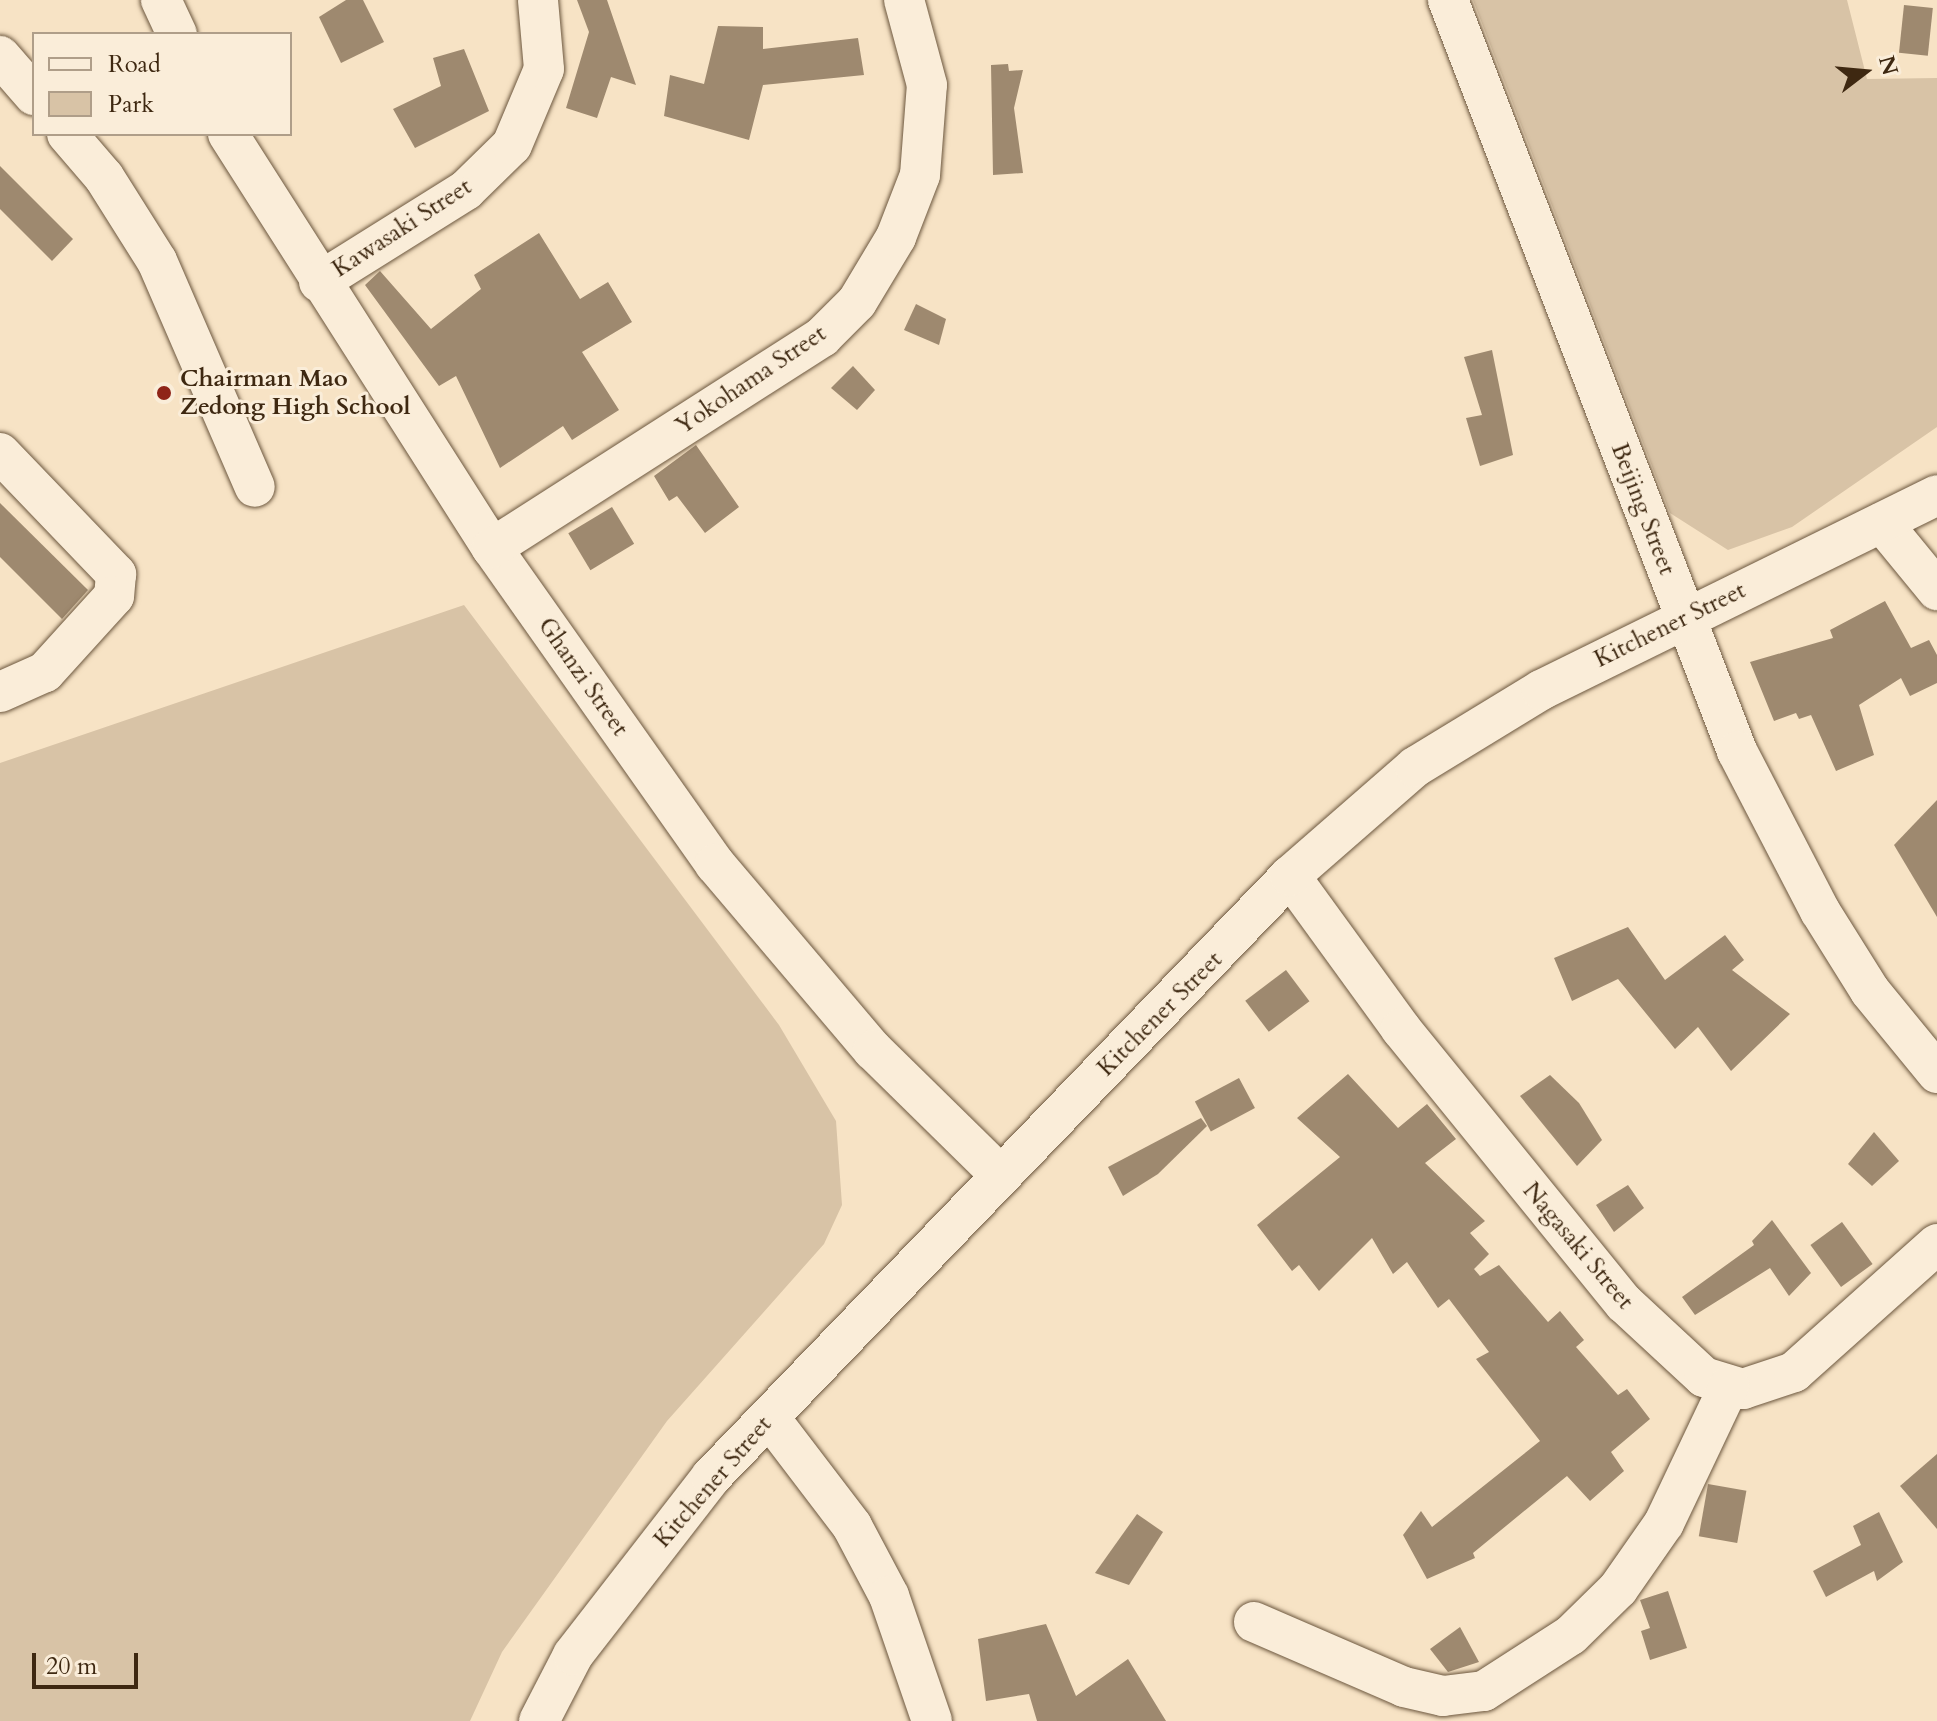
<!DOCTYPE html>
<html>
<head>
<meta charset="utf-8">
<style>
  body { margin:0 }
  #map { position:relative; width:1937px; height:1721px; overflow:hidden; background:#f7e3c5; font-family:Cardo,serif }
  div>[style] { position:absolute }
  .green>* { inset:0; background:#d8c3a6 }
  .building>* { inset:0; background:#9e896f; transform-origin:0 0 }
  .roads { filter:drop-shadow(0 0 2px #6c573e) drop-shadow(0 0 2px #6c573e) }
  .minor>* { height:40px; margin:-20px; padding:0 20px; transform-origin:20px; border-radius:20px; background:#faedd9 }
  .dots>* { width:22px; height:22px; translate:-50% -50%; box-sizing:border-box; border:4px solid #faedd9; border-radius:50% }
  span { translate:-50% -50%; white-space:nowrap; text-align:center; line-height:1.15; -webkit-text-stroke:6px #faedd9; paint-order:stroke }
  .street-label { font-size:24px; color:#3e2811 }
  .poi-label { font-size:24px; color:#3e2811; font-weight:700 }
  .left { translate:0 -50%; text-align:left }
  .legend { position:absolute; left:32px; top:32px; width:260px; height:104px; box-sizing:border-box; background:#faedd9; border:2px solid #af9e89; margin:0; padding:10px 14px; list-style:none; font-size:24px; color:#3e2811 }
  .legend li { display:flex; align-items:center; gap:16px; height:40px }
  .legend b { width:40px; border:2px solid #af9e89 }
  .north { position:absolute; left:1825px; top:32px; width:80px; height:80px; -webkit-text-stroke:6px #faedd9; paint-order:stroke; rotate:74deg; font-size:22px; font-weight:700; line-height:32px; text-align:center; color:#3e2811 }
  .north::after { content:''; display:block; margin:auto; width:28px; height:36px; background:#3e2811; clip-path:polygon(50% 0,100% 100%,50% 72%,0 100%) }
  .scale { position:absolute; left:32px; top:1653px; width:106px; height:36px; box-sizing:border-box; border:4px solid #3e2811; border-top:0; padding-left:10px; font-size:24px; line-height:28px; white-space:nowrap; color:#3e2811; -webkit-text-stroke:6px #faedd9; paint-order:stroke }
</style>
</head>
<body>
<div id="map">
  <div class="green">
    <div style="clip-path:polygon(1473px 0,1847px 0,1867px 79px,1937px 78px,1937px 427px,1792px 527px,1728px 550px,1670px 513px)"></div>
    <div style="clip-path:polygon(464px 605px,779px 1025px,836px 1121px,842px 1205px,824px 1244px,667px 1421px,502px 1652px,470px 1721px,0 1721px,0 763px)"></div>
  </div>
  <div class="building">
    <div style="clip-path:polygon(346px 0,363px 0,384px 42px,341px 63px,319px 17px)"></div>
    <div style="clip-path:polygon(577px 0,607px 0,636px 85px,611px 77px,597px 118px,566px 108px,589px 32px)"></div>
    <div style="left:1904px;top:5px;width:29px;height:48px;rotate:6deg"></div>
    <div style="clip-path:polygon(718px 26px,763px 27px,763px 49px,858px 38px,864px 75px,763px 85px,749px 140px,664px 116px,670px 75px,704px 84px)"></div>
    <div style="clip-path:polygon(464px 49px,489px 111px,415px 148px,393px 109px,441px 86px,433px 58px)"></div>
    <div style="clip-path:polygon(1008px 64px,1009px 71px,1023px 70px,1014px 108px,1023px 173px,993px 175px,991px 65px)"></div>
    <div style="clip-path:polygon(0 166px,73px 239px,52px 261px,0 209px)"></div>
    <div style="clip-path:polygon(539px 233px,580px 299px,608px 282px,632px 322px,582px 352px,619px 410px,572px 440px,563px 426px,500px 468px,456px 376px,439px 386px,365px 285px,380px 271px,431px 329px,481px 289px,474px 275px)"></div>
    <div style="clip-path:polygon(916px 304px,946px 319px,939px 345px,904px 330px)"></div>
    <div style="clip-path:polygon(1492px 350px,1513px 455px,1480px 466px,1466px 418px,1482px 415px,1464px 357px)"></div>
    <div style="clip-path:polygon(853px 366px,875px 390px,857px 410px,831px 388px)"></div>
    <div style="clip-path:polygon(696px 445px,739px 507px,705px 533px,677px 496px,669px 501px,654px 476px)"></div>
    <div style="clip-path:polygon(0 503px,88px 590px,62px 619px,0 557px)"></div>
    <div style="left:612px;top:507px;width:43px;height:51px;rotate:59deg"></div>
    <div style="clip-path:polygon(1885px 601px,1911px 648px,1929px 640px,1937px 655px,1937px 683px,1910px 696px,1901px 678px,1859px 705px,1874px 755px,1836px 771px,1811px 715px,1799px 719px,1796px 713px,1774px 721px,1750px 662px,1833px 638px,1830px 630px)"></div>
    <div style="clip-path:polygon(1937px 800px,1937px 917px,1894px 845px)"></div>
    <div style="clip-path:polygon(1628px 927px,1665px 980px,1725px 935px,1744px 960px,1732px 970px,1790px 1014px,1731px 1071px,1698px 1027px,1675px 1049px,1618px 979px,1572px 1001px,1554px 958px)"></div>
    <div style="left:1286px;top:970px;width:39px;height:51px;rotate:53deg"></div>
    <div style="clip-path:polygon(1348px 1074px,1398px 1128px,1427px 1104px,1456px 1139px,1425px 1163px,1485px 1221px,1470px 1233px,1489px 1254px,1474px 1269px,1480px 1276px,1499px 1265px,1548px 1322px,1560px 1311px,1584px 1340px,1576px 1347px,1618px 1395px,1627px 1389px,1650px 1419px,1611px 1452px,1624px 1471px,1590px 1501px,1567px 1476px,1473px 1553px,1475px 1558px,1427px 1579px,1403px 1535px,1421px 1511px,1432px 1527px,1540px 1441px,1476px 1359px,1489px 1352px,1449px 1299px,1438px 1308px,1407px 1262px,1393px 1274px,1372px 1238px,1319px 1291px,1299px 1265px,1292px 1271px,1257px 1225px,1340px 1157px,1297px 1118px)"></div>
    <div style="clip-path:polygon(1550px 1075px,1579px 1103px,1602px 1140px,1577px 1166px,1520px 1096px)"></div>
    <div style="left:1239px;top:1078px;width:34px;height:50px;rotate:62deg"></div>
    <div style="clip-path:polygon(1201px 1118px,1207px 1126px,1158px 1174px,1123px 1196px,1108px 1167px)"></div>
    <div style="clip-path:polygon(1874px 1132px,1899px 1161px,1872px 1186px,1848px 1164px)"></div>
    <div style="clip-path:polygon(1628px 1185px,1644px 1208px,1614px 1232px,1596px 1205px)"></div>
    <div style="clip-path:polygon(1772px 1220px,1811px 1273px,1789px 1296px,1770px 1268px,1695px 1315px,1682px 1297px,1754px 1245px,1752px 1241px)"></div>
    <div style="left:1842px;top:1222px;width:52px;height:39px;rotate:54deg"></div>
    <div style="clip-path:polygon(1937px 1454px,1937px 1529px,1900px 1486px)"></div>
    <div style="left:1708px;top:1484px;width:39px;height:53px;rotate:10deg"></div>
    <div style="clip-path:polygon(1879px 1512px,1903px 1562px,1877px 1581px,1874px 1571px,1826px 1597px,1813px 1571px,1861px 1545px,1853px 1526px)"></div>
    <div style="clip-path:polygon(1137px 1514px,1163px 1532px,1129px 1585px,1095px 1573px)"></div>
    <div style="clip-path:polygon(1668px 1591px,1687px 1648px,1650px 1660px,1641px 1631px,1650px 1628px,1640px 1600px)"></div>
    <div style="clip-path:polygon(1046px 1624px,1076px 1696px,1128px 1659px,1166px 1721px,1037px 1721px,1029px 1694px,986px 1701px,978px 1639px)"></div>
    <div style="clip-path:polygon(1460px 1627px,1479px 1662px,1448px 1672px,1430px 1649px)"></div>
  </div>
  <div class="roads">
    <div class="minor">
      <div style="left:161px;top:0;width:38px;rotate:65deg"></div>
      <div style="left:1448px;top:0;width:805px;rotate:68.95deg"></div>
      <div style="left:1737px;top:751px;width:180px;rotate:62.6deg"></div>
      <div style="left:1820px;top:911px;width:94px;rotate:58deg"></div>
      <div style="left:1870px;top:991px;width:106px;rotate:50.7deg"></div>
      <div style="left:0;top:56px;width:52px;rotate:48.9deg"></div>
      <div style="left:67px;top:134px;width:57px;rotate:49.3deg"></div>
      <div style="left:104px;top:177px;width:99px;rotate:57.8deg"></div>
      <div style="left:157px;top:261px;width:246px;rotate:66.6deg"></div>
      <div style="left:228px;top:134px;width:491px;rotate:57.5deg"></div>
      <div style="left:492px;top:548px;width:387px;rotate:54.8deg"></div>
      <div style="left:715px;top:864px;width:244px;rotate:49.7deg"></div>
      <div style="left:873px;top:1050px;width:177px;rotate:44.5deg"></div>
      <div style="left:319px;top:282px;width:173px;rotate:-32deg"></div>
      <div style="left:466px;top:190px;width:64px;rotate:-44.4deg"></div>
      <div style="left:512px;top:145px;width:82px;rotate:-67.2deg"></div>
      <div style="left:544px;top:69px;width:69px;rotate:-95deg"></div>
      <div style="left:0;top:453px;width:168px;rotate:46.2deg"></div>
      <div style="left:116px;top:574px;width:22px;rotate:95deg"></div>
      <div style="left:114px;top:596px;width:103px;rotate:132.2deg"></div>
      <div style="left:45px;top:672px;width:49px;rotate:156deg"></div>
      <div style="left:1882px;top:523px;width:87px;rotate:50.6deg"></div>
      <div style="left:492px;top:548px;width:392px;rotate:-32.6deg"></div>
      <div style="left:822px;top:337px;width:49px;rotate:-45deg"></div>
      <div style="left:857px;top:302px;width:76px;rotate:-59deg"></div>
      <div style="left:896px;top:237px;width:66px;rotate:-68.8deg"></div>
      <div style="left:920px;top:175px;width:90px;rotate:-85.6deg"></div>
      <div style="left:927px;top:85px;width:88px;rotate:-105.1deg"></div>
      <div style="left:1290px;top:876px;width:189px;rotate:54deg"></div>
      <div style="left:1401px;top:1029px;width:353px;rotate:50.9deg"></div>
      <div style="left:1624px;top:1303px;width:109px;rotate:42.8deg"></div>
      <div style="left:1704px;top:1377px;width:41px;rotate:17.1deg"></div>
      <div style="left:1743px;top:1389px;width:54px;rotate:-18.4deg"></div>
      <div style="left:1794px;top:1372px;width:192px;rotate:-41.8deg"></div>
      <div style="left:769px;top:1417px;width:137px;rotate:52.7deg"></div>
      <div style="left:852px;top:1526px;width:79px;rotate:62.1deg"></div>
      <div style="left:889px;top:1596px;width:132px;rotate:71deg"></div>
      <div style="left:1254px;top:1622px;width:163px;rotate:23.4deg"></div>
      <div style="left:1404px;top:1687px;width:40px;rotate:13deg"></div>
      <div style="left:1443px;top:1696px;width:41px;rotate:-7deg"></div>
      <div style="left:1484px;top:1691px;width:103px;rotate:-32.8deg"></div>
      <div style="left:1571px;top:1635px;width:66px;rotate:-44.4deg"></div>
      <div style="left:1618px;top:1589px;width:80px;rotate:-55.1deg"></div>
      <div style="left:1664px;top:1523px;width:152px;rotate:-64.6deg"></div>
      <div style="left:539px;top:1721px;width:74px;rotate:-62.7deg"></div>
      <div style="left:573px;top:1655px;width:225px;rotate:-52.2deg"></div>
      <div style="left:711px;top:1477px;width:835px;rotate:-46.07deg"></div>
      <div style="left:1290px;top:876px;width:166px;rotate:-41.1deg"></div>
      <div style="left:1415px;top:767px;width:148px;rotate:-31.4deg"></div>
      <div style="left:1541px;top:690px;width:441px;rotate:-26.2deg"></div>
    </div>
  </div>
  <div class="dots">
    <div style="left:164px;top:393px;background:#8f2418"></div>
  </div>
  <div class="street-label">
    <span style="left:402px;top:228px;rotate:-33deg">Kawasaki Street</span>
    <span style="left:751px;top:380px;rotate:-34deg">Yokohama Street</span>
    <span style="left:1643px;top:509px;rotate:69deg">Beijing Street</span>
    <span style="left:1670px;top:625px;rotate:-26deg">Kitchener Street</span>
    <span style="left:583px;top:677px;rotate:55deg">Ghanzi Street</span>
    <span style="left:1160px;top:1014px;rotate:-45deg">Kitchener Street</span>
    <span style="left:1578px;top:1246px;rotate:50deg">Nagasaki Street</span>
    <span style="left:713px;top:1482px;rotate:-49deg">Kitchener Street</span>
  </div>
  <div class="poi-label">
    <span class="left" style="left:180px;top:393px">Chairman Mao<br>Zedong High School</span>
  </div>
  <ul class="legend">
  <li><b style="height:10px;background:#faedd9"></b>Road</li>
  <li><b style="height:22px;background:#d8c3a6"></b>Park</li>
  </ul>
  <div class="north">N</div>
  <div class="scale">20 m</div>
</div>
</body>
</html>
